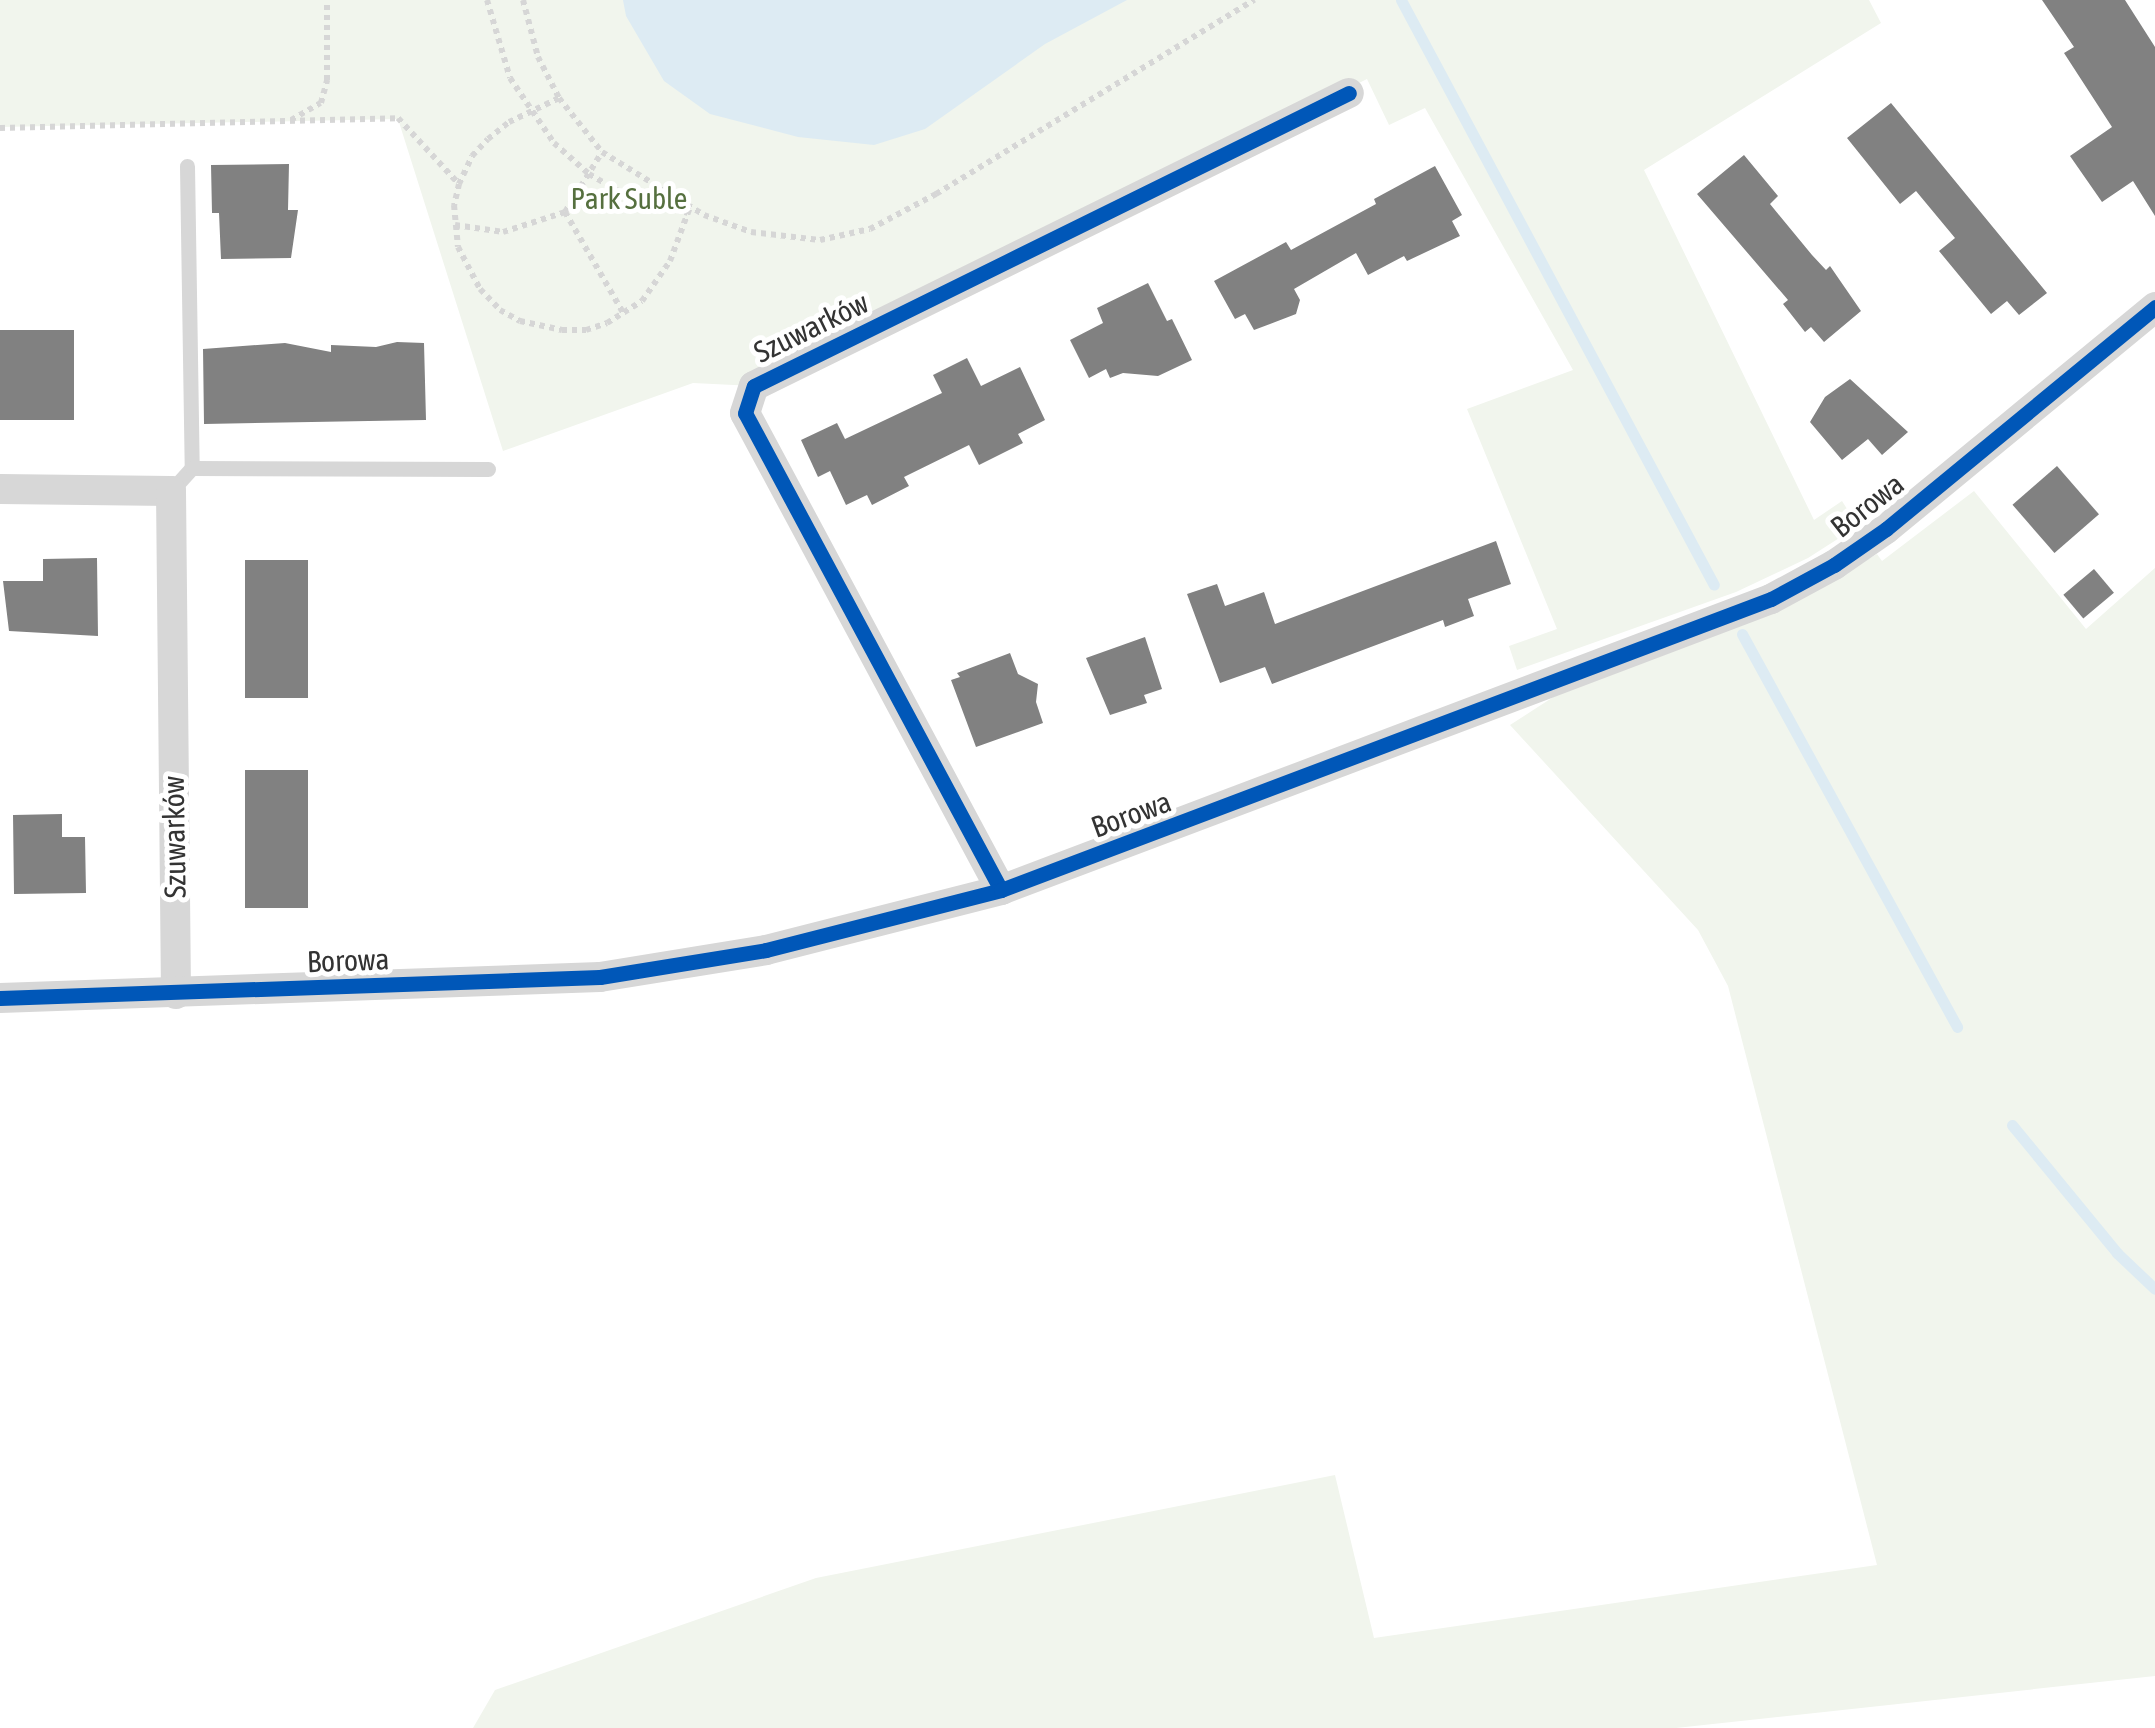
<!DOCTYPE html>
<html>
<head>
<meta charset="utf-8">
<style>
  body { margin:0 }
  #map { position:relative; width:2155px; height:1728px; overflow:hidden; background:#fff; font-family:"Asap Condensed",sans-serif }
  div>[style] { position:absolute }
  .green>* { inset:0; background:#f1f5ed }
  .water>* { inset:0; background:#ddebf3 }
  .stream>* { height:11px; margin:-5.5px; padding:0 5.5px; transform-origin:5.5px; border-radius:5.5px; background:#ddebf3 }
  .building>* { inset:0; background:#818181; transform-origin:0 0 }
  .path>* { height:6px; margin-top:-3px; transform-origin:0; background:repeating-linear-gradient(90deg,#d6d6d6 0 5px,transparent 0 10px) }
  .service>* { height:15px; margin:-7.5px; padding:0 7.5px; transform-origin:7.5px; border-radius:7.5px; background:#d7d7d7 }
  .minor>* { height:30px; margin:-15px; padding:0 15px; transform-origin:15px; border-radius:15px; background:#d7d7d7 }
  .cycleway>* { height:15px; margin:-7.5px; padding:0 7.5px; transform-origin:7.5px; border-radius:7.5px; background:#0057b8 }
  span { translate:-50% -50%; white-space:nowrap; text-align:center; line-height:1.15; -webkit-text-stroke:10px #fff; paint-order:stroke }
  .park-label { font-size:30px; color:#56703f }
  .street-label { font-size:30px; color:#333 }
</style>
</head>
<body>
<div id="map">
  <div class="green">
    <div style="clip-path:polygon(0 0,1869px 0,1881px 23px,1644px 170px,1814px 520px,1842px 501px,1858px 526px,1808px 558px,1736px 592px,1517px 670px,1509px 646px,1557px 629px,1467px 409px,1573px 370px,1425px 108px,1389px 125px,1367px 79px,754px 386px,693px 383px,503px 451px,398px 119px,0 127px)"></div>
    <div style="clip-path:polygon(1974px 491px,2086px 629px,2155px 568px,2155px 1676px,1676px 1728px,473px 1728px,495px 1690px,816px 1578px,1335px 1475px,1374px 1638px,1877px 1565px,1728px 986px,1698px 930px,1510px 725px,1558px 694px,1796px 601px,1877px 554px,1882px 561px)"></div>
  </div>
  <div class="water">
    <div style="clip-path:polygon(623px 0,1127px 0,1045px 44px,925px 129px,874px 145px,798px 137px,710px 114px,664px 81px,626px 16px)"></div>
  </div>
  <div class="stream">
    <div style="left:1401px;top:0;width:663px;rotate:61.85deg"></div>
    <div style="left:1742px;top:634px;width:448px;rotate:61.3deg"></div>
    <div style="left:2012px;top:1125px;width:166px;rotate:50.6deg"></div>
    <div style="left:2117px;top:1253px;width:52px;rotate:43.5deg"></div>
  </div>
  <div class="building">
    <div style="clip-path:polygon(2042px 0,2125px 0,2155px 47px,2155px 216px,2133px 181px,2102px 202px,2070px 156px,2112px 127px,2064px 53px,2074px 47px)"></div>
    <div style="clip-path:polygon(1891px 103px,2047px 293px,2019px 315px,2007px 301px,1991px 314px,1939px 251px,1955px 238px,1916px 191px,1900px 204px,1847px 138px)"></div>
    <div style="clip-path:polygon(1744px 155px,1778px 196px,1770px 204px,1812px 255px,1826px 270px,1830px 266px,1861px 311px,1824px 342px,1811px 327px,1805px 332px,1783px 304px,1788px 300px,1697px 194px)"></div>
    <div style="clip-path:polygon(289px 164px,288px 210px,298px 210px,291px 258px,221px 259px,219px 213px,212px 213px,211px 165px)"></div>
    <div style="clip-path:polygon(1435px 166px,1462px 215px,1452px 221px,1460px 236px,1407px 261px,1404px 256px,1368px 275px,1356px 253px,1294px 289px,1300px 300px,1296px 314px,1254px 330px,1245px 314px,1235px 319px,1214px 281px,1286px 242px,1291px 250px,1376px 204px,1374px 199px)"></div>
    <div style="clip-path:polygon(1148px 283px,1167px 321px,1172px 319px,1192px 360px,1158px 376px,1123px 373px,1110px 378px,1106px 369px,1089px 378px,1070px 340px,1103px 323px,1097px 308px)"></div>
    <div style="left:0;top:330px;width:74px;height:90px"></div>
    <div style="clip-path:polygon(397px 342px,424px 343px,426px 420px,204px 424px,203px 349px,285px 343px,331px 352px,331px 345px,376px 347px)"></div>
    <div style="clip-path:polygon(967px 358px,981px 386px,1020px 367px,1045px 420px,1018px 434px,1023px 443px,979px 465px,969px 445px,904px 477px,909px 486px,872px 505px,867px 495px,846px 505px,830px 471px,818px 477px,801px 440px,837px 423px,845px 439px,942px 393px,933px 375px)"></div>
    <div style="clip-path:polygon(1850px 379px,1908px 432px,1882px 455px,1868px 439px,1842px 460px,1810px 422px,1825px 397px)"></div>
    <div style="left:2057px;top:466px;width:64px;height:59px;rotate:49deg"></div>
    <div style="clip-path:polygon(1496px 541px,1511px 584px,1468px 599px,1474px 616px,1445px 627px,1443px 620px,1272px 684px,1265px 667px,1220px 683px,1187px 594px,1217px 584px,1225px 606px,1264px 592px,1275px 624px)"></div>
    <div style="clip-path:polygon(97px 558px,98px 636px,9px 631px,3px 581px,43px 581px,43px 559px)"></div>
    <div style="left:245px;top:560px;width:63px;height:138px"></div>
    <div style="left:2094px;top:569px;width:31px;height:40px;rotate:50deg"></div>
    <div style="clip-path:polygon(1145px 637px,1162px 689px,1144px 695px,1147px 703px,1110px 715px,1086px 658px)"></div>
    <div style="clip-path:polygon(1010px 653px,1018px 674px,1038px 684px,1036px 702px,1043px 723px,976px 747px,951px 680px,960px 677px,957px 673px)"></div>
    <div style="left:308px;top:770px;width:138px;height:63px;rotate:90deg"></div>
    <div style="clip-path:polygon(62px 814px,62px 837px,85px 837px,86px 893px,14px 894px,13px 815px)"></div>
  </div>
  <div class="path">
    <div style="left:487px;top:0;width:81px;rotate:73.6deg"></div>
    <div style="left:510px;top:78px;width:78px;rotate:55.9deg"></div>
    <div style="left:554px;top:143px;width:47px;rotate:41.5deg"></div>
    <div style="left:589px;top:174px;width:44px;rotate:30.1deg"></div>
    <div style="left:627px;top:196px;width:63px;rotate:15.6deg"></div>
    <div style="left:523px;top:0;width:59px;rotate:75.3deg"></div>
    <div style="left:538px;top:57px;width:46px;rotate:62.9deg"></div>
    <div style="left:559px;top:98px;width:69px;rotate:51.5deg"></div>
    <div style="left:602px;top:152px;width:120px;rotate:31.7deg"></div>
    <div style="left:704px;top:215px;width:50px;rotate:19.9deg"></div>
    <div style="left:751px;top:232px;width:69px;rotate:6.6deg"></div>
    <div style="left:820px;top:240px;width:51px;rotate:-12.4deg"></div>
    <div style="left:870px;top:229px;width:75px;rotate:-27.9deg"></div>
    <div style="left:936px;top:194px;width:373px;rotate:-31.4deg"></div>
    <div style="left:291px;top:120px;width:34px;rotate:-30deg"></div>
    <div style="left:321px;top:103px;width:24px;rotate:-75deg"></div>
    <div style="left:327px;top:80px;width:80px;rotate:-90deg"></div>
    <div style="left:0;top:128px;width:398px;rotate:-1.4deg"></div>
    <div style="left:398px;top:118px;width:90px;rotate:47.3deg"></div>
    <div style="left:459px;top:184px;width:31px;rotate:-65deg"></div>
    <div style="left:472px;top:156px;width:23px;rotate:-47deg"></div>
    <div style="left:488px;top:139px;width:27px;rotate:-39deg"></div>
    <div style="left:509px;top:122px;width:55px;rotate:-25.6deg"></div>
    <div style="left:459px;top:184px;width:22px;rotate:103deg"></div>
    <div style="left:454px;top:205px;width:42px;rotate:84.6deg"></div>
    <div style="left:458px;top:247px;width:47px;rotate:62.4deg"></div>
    <div style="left:480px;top:289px;width:29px;rotate:46deg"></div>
    <div style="left:500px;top:310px;width:23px;rotate:29deg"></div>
    <div style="left:520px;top:321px;width:43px;rotate:12.1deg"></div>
    <div style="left:562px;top:330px;width:24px"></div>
    <div style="left:586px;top:330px;width:22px;rotate:-18deg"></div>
    <div style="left:607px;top:323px;width:41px;rotate:-32.2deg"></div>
    <div style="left:642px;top:301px;width:49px;rotate:-55deg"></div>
    <div style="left:670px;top:261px;width:58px;rotate:-69.7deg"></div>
    <div style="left:565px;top:212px;width:118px;rotate:60deg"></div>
    <div style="left:455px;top:225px;width:49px;rotate:8.3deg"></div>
    <div style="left:503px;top:232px;width:65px;rotate:-17.9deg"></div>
    <div style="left:565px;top:212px;width:70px;rotate:-58.3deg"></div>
  </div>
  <div class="service">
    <div style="left:187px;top:166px;width:302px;rotate:89.1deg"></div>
    <div style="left:171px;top:491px;width:31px;rotate:-48deg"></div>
    <div style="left:192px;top:468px;width:296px;rotate:0.2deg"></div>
  </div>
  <div class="minor">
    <div style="left:0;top:489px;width:171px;rotate:0.7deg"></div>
    <div style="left:171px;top:491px;width:503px;rotate:89.43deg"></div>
    <div style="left:1001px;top:890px;width:541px;rotate:-118.22deg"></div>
    <div style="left:745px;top:413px;width:28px;rotate:-72deg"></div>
    <div style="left:754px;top:386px;width:663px;rotate:-26.22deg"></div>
    <div style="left:0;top:998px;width:600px;rotate:-2deg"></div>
    <div style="left:600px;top:977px;width:168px;rotate:-9.2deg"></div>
    <div style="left:766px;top:950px;width:243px;rotate:-14.3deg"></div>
    <div style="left:1001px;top:890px;width:823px;rotate:-20.7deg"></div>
    <div style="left:1771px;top:599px;width:72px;rotate:-28.4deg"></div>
    <div style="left:1834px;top:565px;width:63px;rotate:-34.7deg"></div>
    <div style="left:1886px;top:529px;width:349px;rotate:-39.5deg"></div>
  </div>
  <div class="cycleway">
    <div style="left:1001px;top:890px;width:541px;rotate:-118.22deg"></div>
    <div style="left:745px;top:413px;width:28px;rotate:-72deg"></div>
    <div style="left:754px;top:386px;width:663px;rotate:-26.22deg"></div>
    <div style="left:0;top:998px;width:600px;rotate:-2deg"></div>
    <div style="left:600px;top:977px;width:168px;rotate:-9.2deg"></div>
    <div style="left:766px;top:950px;width:243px;rotate:-14.3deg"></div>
    <div style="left:1001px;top:890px;width:823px;rotate:-20.7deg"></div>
    <div style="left:1771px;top:599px;width:72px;rotate:-28.4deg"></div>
    <div style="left:1834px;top:565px;width:63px;rotate:-34.7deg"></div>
    <div style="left:1886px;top:529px;width:349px;rotate:-39.5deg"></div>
  </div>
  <div class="park-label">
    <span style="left:629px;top:198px">Park Suble</span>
  </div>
  <div class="street-label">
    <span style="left:811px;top:327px;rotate:-26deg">Szuwarków</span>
    <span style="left:1867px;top:505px;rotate:-38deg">Borowa</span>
    <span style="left:1131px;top:814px;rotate:-20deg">Borowa</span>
    <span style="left:174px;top:837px;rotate:-91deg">Szuwarków</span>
    <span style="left:348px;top:960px;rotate:-2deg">Borowa</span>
  </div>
</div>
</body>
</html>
